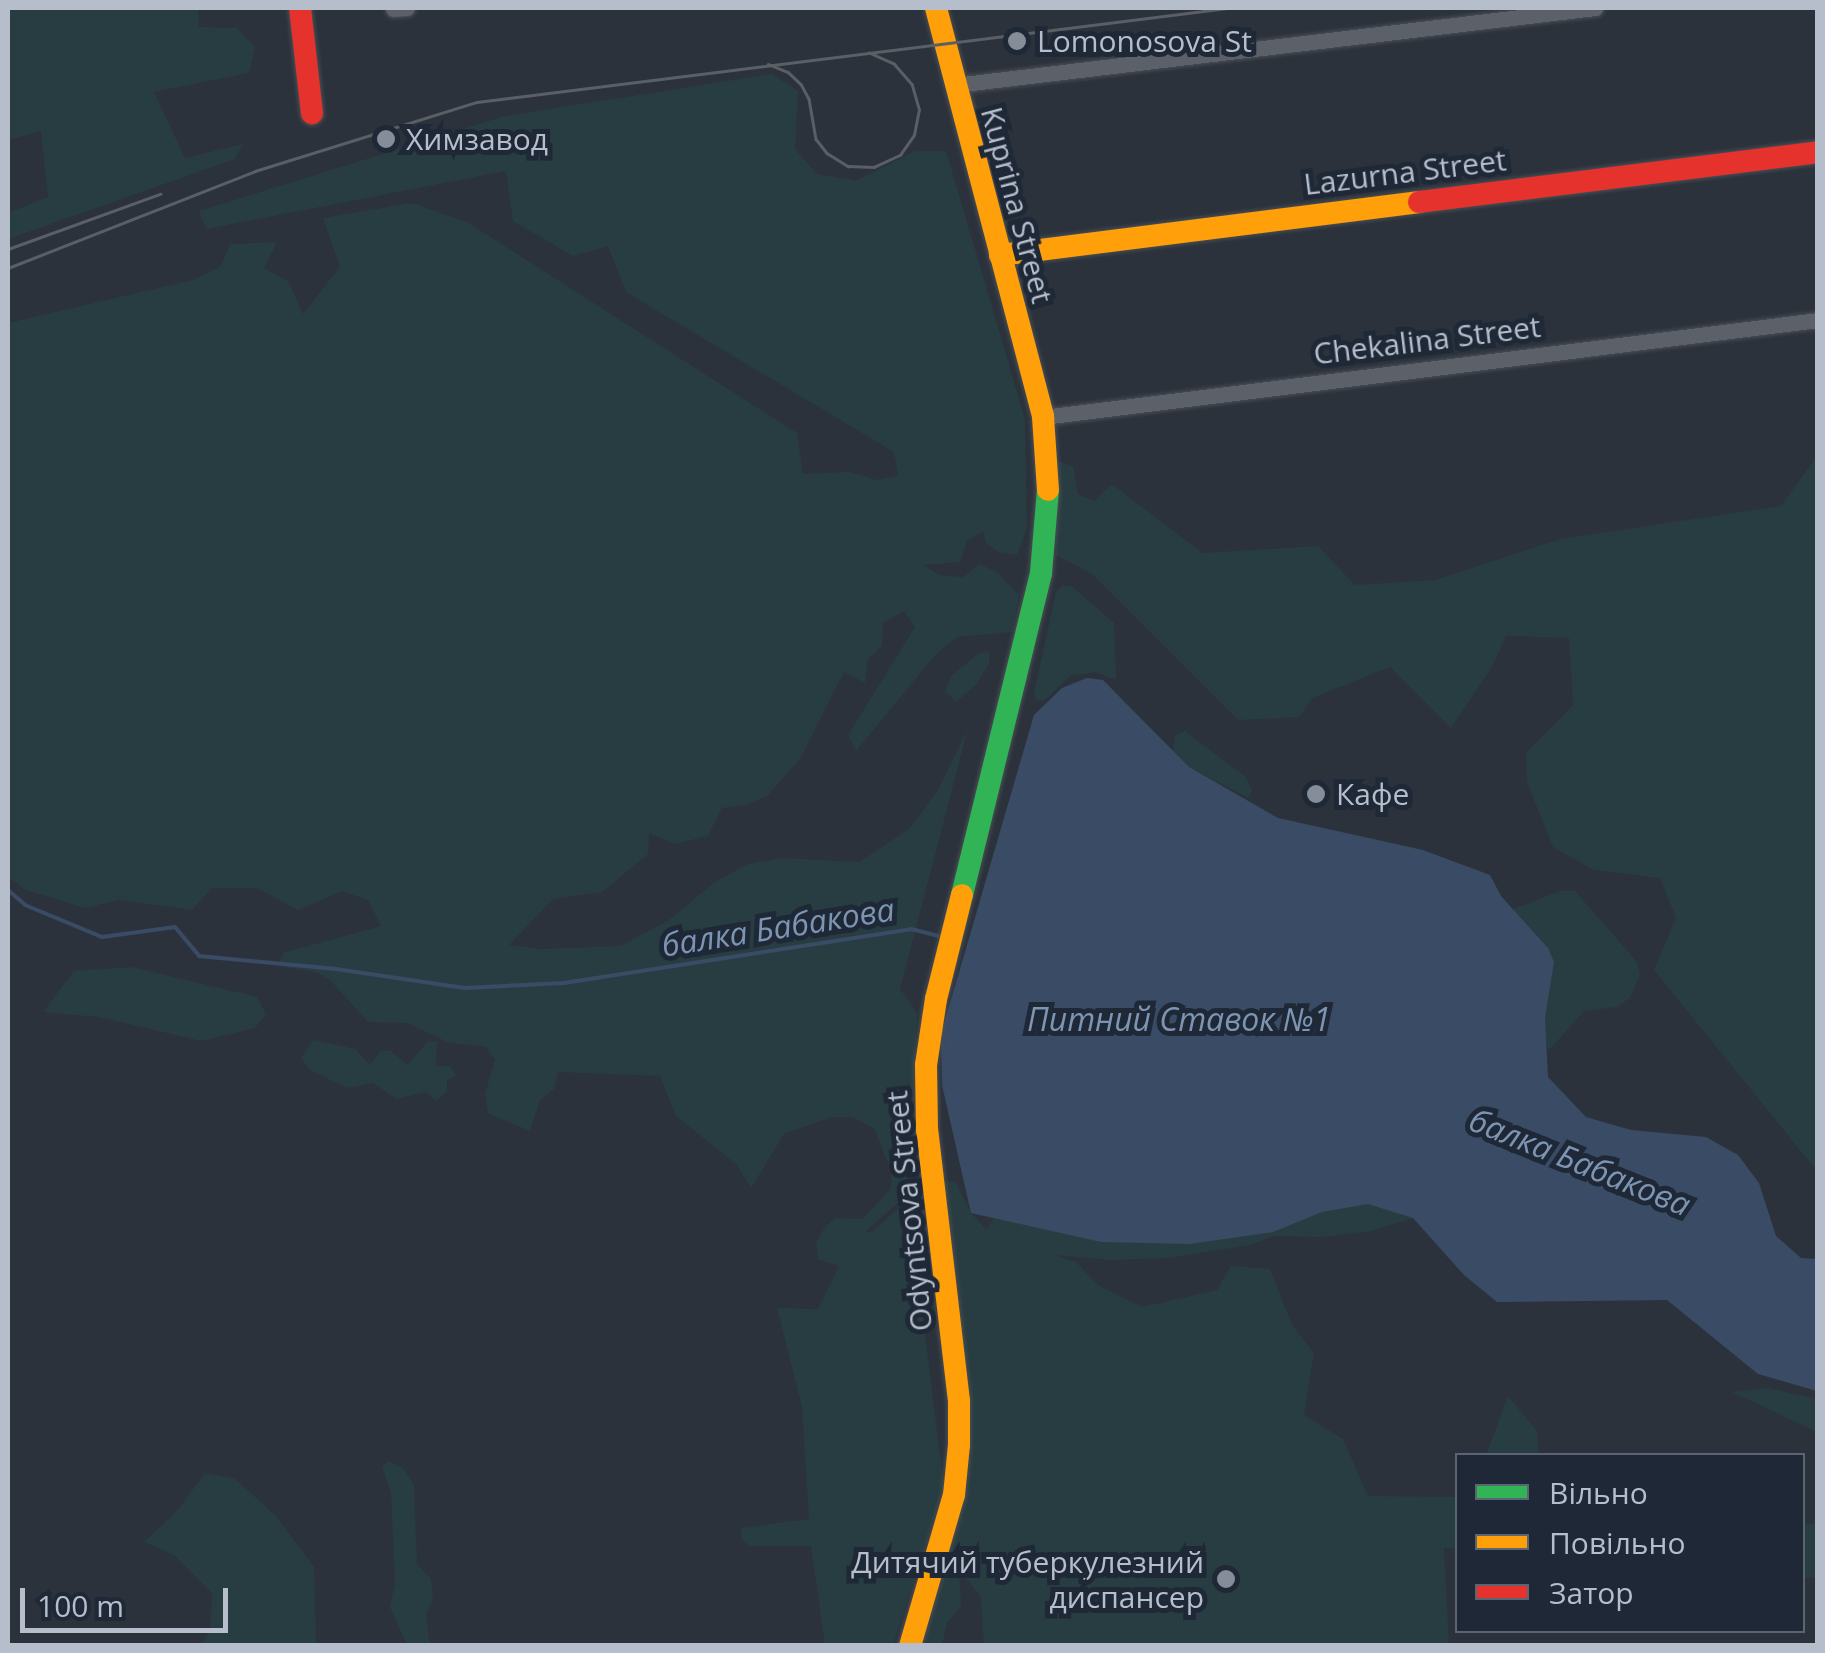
<!DOCTYPE html>
<html>
<head>
<meta charset="utf-8">
<style>
  body { margin:0 }
  #map { position:relative; width:1825px; height:1653px; overflow:hidden; background:#2b323b; font-family:"Open Sans",sans-serif }
  div>[style] { position:absolute }
  .green>* { inset:0; background:#283d41; transform-origin:0 0 }
  .water>* { inset:0; background:#3a4b66 }
  .stream>* { height:4px; margin:-2px; padding:0 2px; transform-origin:2px; border-radius:2px; background:#3a4b66 }
  .roads { filter:drop-shadow(0 0 2px #494e55) drop-shadow(0 0 2px #494e55) }
  .street>* { height:15px; margin:-7.5px; padding:0 7.5px; transform-origin:7.5px; border-radius:7.5px; background:#5c6169 }
  .fast>* { height:22px; margin:-11px; padding:0 11px; transform-origin:11px; border-radius:11px; background:#30b455 }
  .slow>* { height:22px; margin:-11px; padding:0 11px; transform-origin:11px; border-radius:11px; background:#ff9f0a }
  .jam>* { height:22px; margin:-11px; padding:0 11px; transform-origin:11px; border-radius:11px; background:#e5322d }
  .tram>* { height:2.5px; margin:-1.25px; padding:0 1.25px; transform-origin:1.25px; border-radius:1.25px; background:#5a5f66 }
  .dots>* { width:28px; height:28px; translate:-50% -50%; box-sizing:border-box; border:5px solid #1e2836; border-radius:50% }
  span { translate:-50% -50%; white-space:nowrap; text-align:center; line-height:1.15; -webkit-text-stroke:10px #1e2836; paint-order:stroke }
  .poi-label { font-size:30px; color:#b6becb }
  .left { translate:0 -50%; text-align:left }
  .right { translate:-100% -50%; text-align:right }
  .street-label { font-size:30px; color:#b6becb }
  .water-label { font-size:32px; color:#7d94b2; font-style:italic }
  .frame { position:absolute; inset:0; border:10px solid #b6becb; pointer-events:none }
  .legend { position:absolute; left:1455px; top:1453px; width:350px; height:180px; box-sizing:border-box; background:#1e2836; border:2px solid #5b6472; margin:0; padding:12px 18px; list-style:none; font-size:30px; color:#b6becb }
  .legend li { display:flex; align-items:center; gap:20px; height:50px }
  .legend b { width:50px; border:2px solid #5b6472 }
  .scale { position:absolute; left:20px; top:1588px; width:208px; height:45px; box-sizing:border-box; border:5px solid #b6becb; border-top:0; padding-left:12px; font-size:30px; line-height:35px; white-space:nowrap; color:#b6becb; -webkit-text-stroke:8px #1e2836; paint-order:stroke }
</style>
</head>
<body>
<div id="map">
  <div class="green">
    <div style="clip-path:polygon(8px 8px,198px 8px,199px 27px,237px 28px,255px 47px,249px 73px,154px 92px,185px 158px,243px 144px,235px 159px,8px 239px,8px 213px,48px 197px,41px 131px,8px 140px)"></div>
    <div style="clip-path:polygon(772px 74px,798px 91px,795px 149px,817px 174px,856px 181px,915px 151px,946px 151px,1025px 419px,1027px 528px,1017px 555px,998px 552px,986px 543px,983px 531px,967px 541px,960px 562px,924px 565px,939px 575px,963px 577px,980px 564px,998px 573px,1019px 595px,1012px 632px,957px 637px,936px 654px,856px 751px,848px 735px,915px 627px,904px 611px,883px 623px,882px 646px,868px 659px,865px 683px,844px 672px,800px 759px,768px 795px,747px 805px,722px 808px,708px 836px,675px 844px,649px 833px,648px 854px,602px 892px,553px 899px,509px 945px,540px 949px,621px 946px,669px 920px,716px 881px,748px 864px,781px 858px,860px 862px,910px 828px,938px 790px,968px 728px,900px 989px,917px 1013px,908px 1194px,866px 1231px,871px 1233px,908px 1200px,944px 1486px,893px 1645px,825px 1645px,811px 1546px,750px 1546px,742px 1541px,741px 1528px,809px 1519px,802px 1407px,777px 1308px,818px 1309px,839px 1266px,818px 1259px,816px 1242px,825px 1227px,835px 1218px,862px 1219px,891px 1189px,891px 1171px,874px 1128px,852px 1117px,831px 1117px,784px 1134px,751px 1188px,737px 1165px,676px 1116px,660px 1076px,558px 1072px,554px 1089px,540px 1100px,530px 1131px,488px 1113px,485px 1094px,495px 1060px,486px 1047px,447px 1042px,408px 1023px,368px 1022px,330px 980px,316px 972px,278px 966px,283px 953px,381px 926px,368px 900px,342px 891px,298px 910px,257px 888px,212px 888px,192px 910px,119px 900px,85px 908px,26px 890px,8px 877px,8px 323px,193px 280px,221px 266px,230px 244px,277px 242px,264px 268px,289px 282px,303px 314px,340px 267px,323px 218px,412px 203px,467px 222px,797px 433px,803px 474px,849px 472px,877px 480px,898px 476px,894px 452px,626px 292px,608px 246px,573px 256px,513px 221px,506px 171px,206px 229px,199px 211px,505px 116px)"></div>
    <div style="clip-path:polygon(1817px 456px,1817px 1171px,1654px 970px,1676px 918px,1660px 878px,1594px 870px,1553px 847px,1527px 782px,1526px 753px,1573px 705px,1569px 638px,1506px 636px,1492px 667px,1451px 728px,1390px 667px,1312px 698px,1299px 717px,1238px 720px,1092px 574px,1056px 555px,1055px 460px,1073px 466px,1078px 494px,1094px 501px,1112px 484px,1202px 553px,1318px 546px,1355px 585px,1435px 580px,1561px 539px,1781px 506px)"></div>
    <div style="clip-path:polygon(1062px 586px,1071px 586px,1114px 623px,1116px 680px,1095px 672px,1070px 676px,1045px 700px,1037px 701px,1034px 694px,1056px 592px)"></div>
    <div style="clip-path:polygon(989px 652px,989px 664px,976px 685px,956px 702px,945px 691px,952px 675px,978px 654px)"></div>
    <div style="clip-path:polygon(1185px 731px,1246px 777px,1252px 790px,1248px 798px,1189px 767px,1173px 752px,1175px 736px)"></div>
    <div style="clip-path:polygon(1560px 891px,1575px 891px,1637px 962px,1640px 974px,1630px 998px,1617px 1007px,1584px 1011px,1550px 1049px,1540px 1040px,1511px 910px)"></div>
    <div style="clip-path:polygon(132px 967px,257px 997px,266px 1014px,255px 1028px,201px 1041px,99px 1017px,43px 1012px,74px 971px)"></div>
    <div style="clip-path:polygon(313px 1040px,355px 1049px,370px 1065px,381px 1051px,391px 1051px,407px 1065px,428px 1041px,437px 1042px,436px 1066px,450px 1066px,456px 1076px,447px 1080px,447px 1092px,436px 1101px,426px 1092px,396px 1099px,373px 1083px,347px 1088px,310px 1070px,301px 1058px)"></div>
    <div style="clip-path:polygon(1287px 1159px,1413px 1218px,1372px 1231px,1321px 1237px,1273px 1236px,1251px 1245px,1167px 1258px,1110px 1260px,1055px 1255px,1076px 1262px,1098px 1285px,1142px 1307px,1217px 1290px,1231px 1266px,1270px 1269px,1292px 1325px,1314px 1353px,1304px 1415px,1343px 1439px,1368px 1496px,1457px 1497px,1457px 1549px,1444px 1548px,1449px 1645px,984px 1645px,981px 1598px,959px 1568px,961px 1606px,947px 1623px,942px 1645px,918px 1646px,965px 1490px,939px 1181px,955px 1181px,971px 1213px,987px 1230px,994px 1217px)"></div>
    <div style="clip-path:polygon(1768px 1388px,1817px 1399px,1817px 1432px,1732px 1392px)"></div>
    <div style="clip-path:polygon(1508px 1396px,1537px 1431px,1539px 1455px,1486px 1455px)"></div>
    <div style="clip-path:polygon(389px 1461px,404px 1469px,414px 1484px,417px 1564px,431px 1579px,433px 1599px,426px 1615px,430px 1645px,407px 1645px,390px 1607px,395px 1583px,391px 1492px,382px 1466px)"></div>
    <div style="clip-path:polygon(205px 1473px,235px 1479px,275px 1515px,314px 1567px,316px 1645px,201px 1645px,210px 1631px,212px 1593px,174px 1555px,144px 1542px,177px 1511px)"></div>
    <div style="left:1802px;top:1524px;width:15px;height:54px"></div>
  </div>
  <div class="water">
    <div style="clip-path:polygon(1087px 678px,1103px 680px,1189px 767px,1278px 818px,1423px 850px,1490px 875px,1501px 896px,1548px 948px,1554px 962px,1545px 1018px,1548px 1077px,1586px 1117px,1631px 1130px,1706px 1137px,1738px 1155px,1759px 1183px,1776px 1236px,1801px 1258px,1817px 1259px,1817px 1391px,1758px 1374px,1667px 1300px,1497px 1302px,1464px 1275px,1413px 1218px,1368px 1204px,1322px 1212px,1273px 1232px,1189px 1244px,1101px 1242px,971px 1213px,942px 1085px,941px 1034px,1034px 715px,1062px 688px)"></div>
  </div>
  <div class="stream">
    <div style="left:8px;top:890px;width:23px;rotate:41deg"></div>
    <div style="left:25px;top:905px;width:83px;rotate:22.6deg"></div>
    <div style="left:102px;top:937px;width:74px;rotate:-7.8deg"></div>
    <div style="left:175px;top:927px;width:38px;rotate:50deg"></div>
    <div style="left:199px;top:956px;width:138px;rotate:5.4deg"></div>
    <div style="left:336px;top:969px;width:130px;rotate:8.4deg"></div>
    <div style="left:465px;top:988px;width:99px;rotate:-2.9deg"></div>
    <div style="left:564px;top:983px;width:351px;rotate:-8.8deg"></div>
    <div style="left:911px;top:929px;width:33px;rotate:14deg"></div>
  </div>
  <div class="roads">
    <div class="street">
      <div style="left:393px;top:9px;width:14px;rotate:-4deg"></div>
      <div style="left:955px;top:85px;width:645px;rotate:-6.86deg"></div>
      <div style="left:1043px;top:417px;width:781px;rotate:-7.13deg"></div>
    </div>
    <div class="fast">
      <div style="left:962px;top:895px;width:332px;rotate:-76.2deg"></div>
      <div style="left:1041px;top:573px;width:83px;rotate:-85.2deg"></div>
    </div>
    <div class="slow">
      <div style="left:936px;top:8px;width:423px;rotate:75.3deg"></div>
      <div style="left:1043px;top:417px;width:73px;rotate:86.1deg"></div>
      <div style="left:1000px;top:255px;width:422px;rotate:-7.2deg"></div>
      <div style="left:910px;top:1646px;width:157px;rotate:-73.8deg"></div>
      <div style="left:954px;top:1495px;width:50px;rotate:-84.3deg"></div>
      <div style="left:959px;top:1445px;width:44px;rotate:-90deg"></div>
      <div style="left:959px;top:1401px;width:273px;rotate:-96.7deg"></div>
      <div style="left:927px;top:1130px;width:65px;rotate:-90.9deg"></div>
      <div style="left:926px;top:1065px;width:67px;rotate:-81.4deg"></div>
      <div style="left:936px;top:999px;width:107px;rotate:-76deg"></div>
    </div>
    <div class="jam">
      <div style="left:300px;top:8px;width:106px;rotate:83.5deg"></div>
      <div style="left:1419px;top:202px;width:402px;rotate:-7.1deg"></div>
    </div>
  </div>
  <div class="tram">
    <div style="left:768px;top:64px;width:22px;rotate:22deg"></div>
    <div style="left:788px;top:72px;width:18px;rotate:43deg"></div>
    <div style="left:801px;top:84px;width:17px;rotate:62deg"></div>
    <div style="left:809px;top:99px;width:41px;rotate:80.1deg"></div>
    <div style="left:816px;top:139px;width:18px;rotate:52deg"></div>
    <div style="left:827px;top:153px;width:25px;rotate:32deg"></div>
    <div style="left:848px;top:166px;width:26px;rotate:2deg"></div>
    <div style="left:874px;top:167px;width:29px;rotate:-25deg"></div>
    <div style="left:900px;top:155px;width:24px;rotate:-55deg"></div>
    <div style="left:914px;top:135px;width:25px;rotate:-79deg"></div>
    <div style="left:919px;top:110px;width:26px;rotate:-106deg"></div>
    <div style="left:912px;top:85px;width:28px;rotate:-131deg"></div>
    <div style="left:894px;top:64px;width:27px;rotate:-156deg"></div>
    <div style="left:8px;top:249px;width:162px;rotate:-19.9deg"></div>
    <div style="left:8px;top:268px;width:265px;rotate:-21.4deg"></div>
    <div style="left:255px;top:171px;width:232px;rotate:-17.3deg"></div>
    <div style="left:477px;top:102px;width:756px;rotate:-7.14deg"></div>
  </div>
  <div class="dots">
    <div style="left:1017px;top:41px;background:#858d99"></div>
    <div style="left:386px;top:139px;background:#858d99"></div>
    <div style="left:1316px;top:794px;background:#858d99"></div>
    <div style="left:1226px;top:1579px;background:#858d99"></div>
  </div>
  <div class="poi-label">
    <span class="left" style="left:1037px;top:41px">Lomonosova St</span>
    <span class="left" style="left:406px;top:139px">Химзавод</span>
    <span class="left" style="left:1336px;top:794px">Кафе</span>
    <span class="right" style="left:1204px;top:1579px">Дитячий туберкулезний<br>диспансер</span>
  </div>
  <div class="street-label">
    <span style="left:1405px;top:172px;rotate:-7deg">Lazurna Street</span>
    <span style="left:1017px;top:205px;rotate:75deg">Kuprina Street</span>
    <span style="left:1427px;top:340px;rotate:-7deg">Chekalina Street</span>
    <span style="left:909px;top:1211px;rotate:-96deg">Odyntsova Street</span>
  </div>
  <div class="water-label">
    <span style="left:778px;top:927px;rotate:-9deg">балка Бабакова</span>
    <span style="left:1179px;top:1019px">Питний Ставок №1</span>
    <span style="left:1580px;top:1162px;rotate:22deg">балка Бабакова</span>
  </div>
  <div class="frame"></div>
  <ul class="legend">
  <li><b style="height:12px;background:#30b455"></b>Вільно</li>
  <li><b style="height:12px;background:#ff9f0a"></b>Повільно</li>
  <li><b style="height:12px;background:#e5322d"></b>Затор</li>
  </ul>
  <div class="scale">100 m</div>
</div>
</body>
</html>
